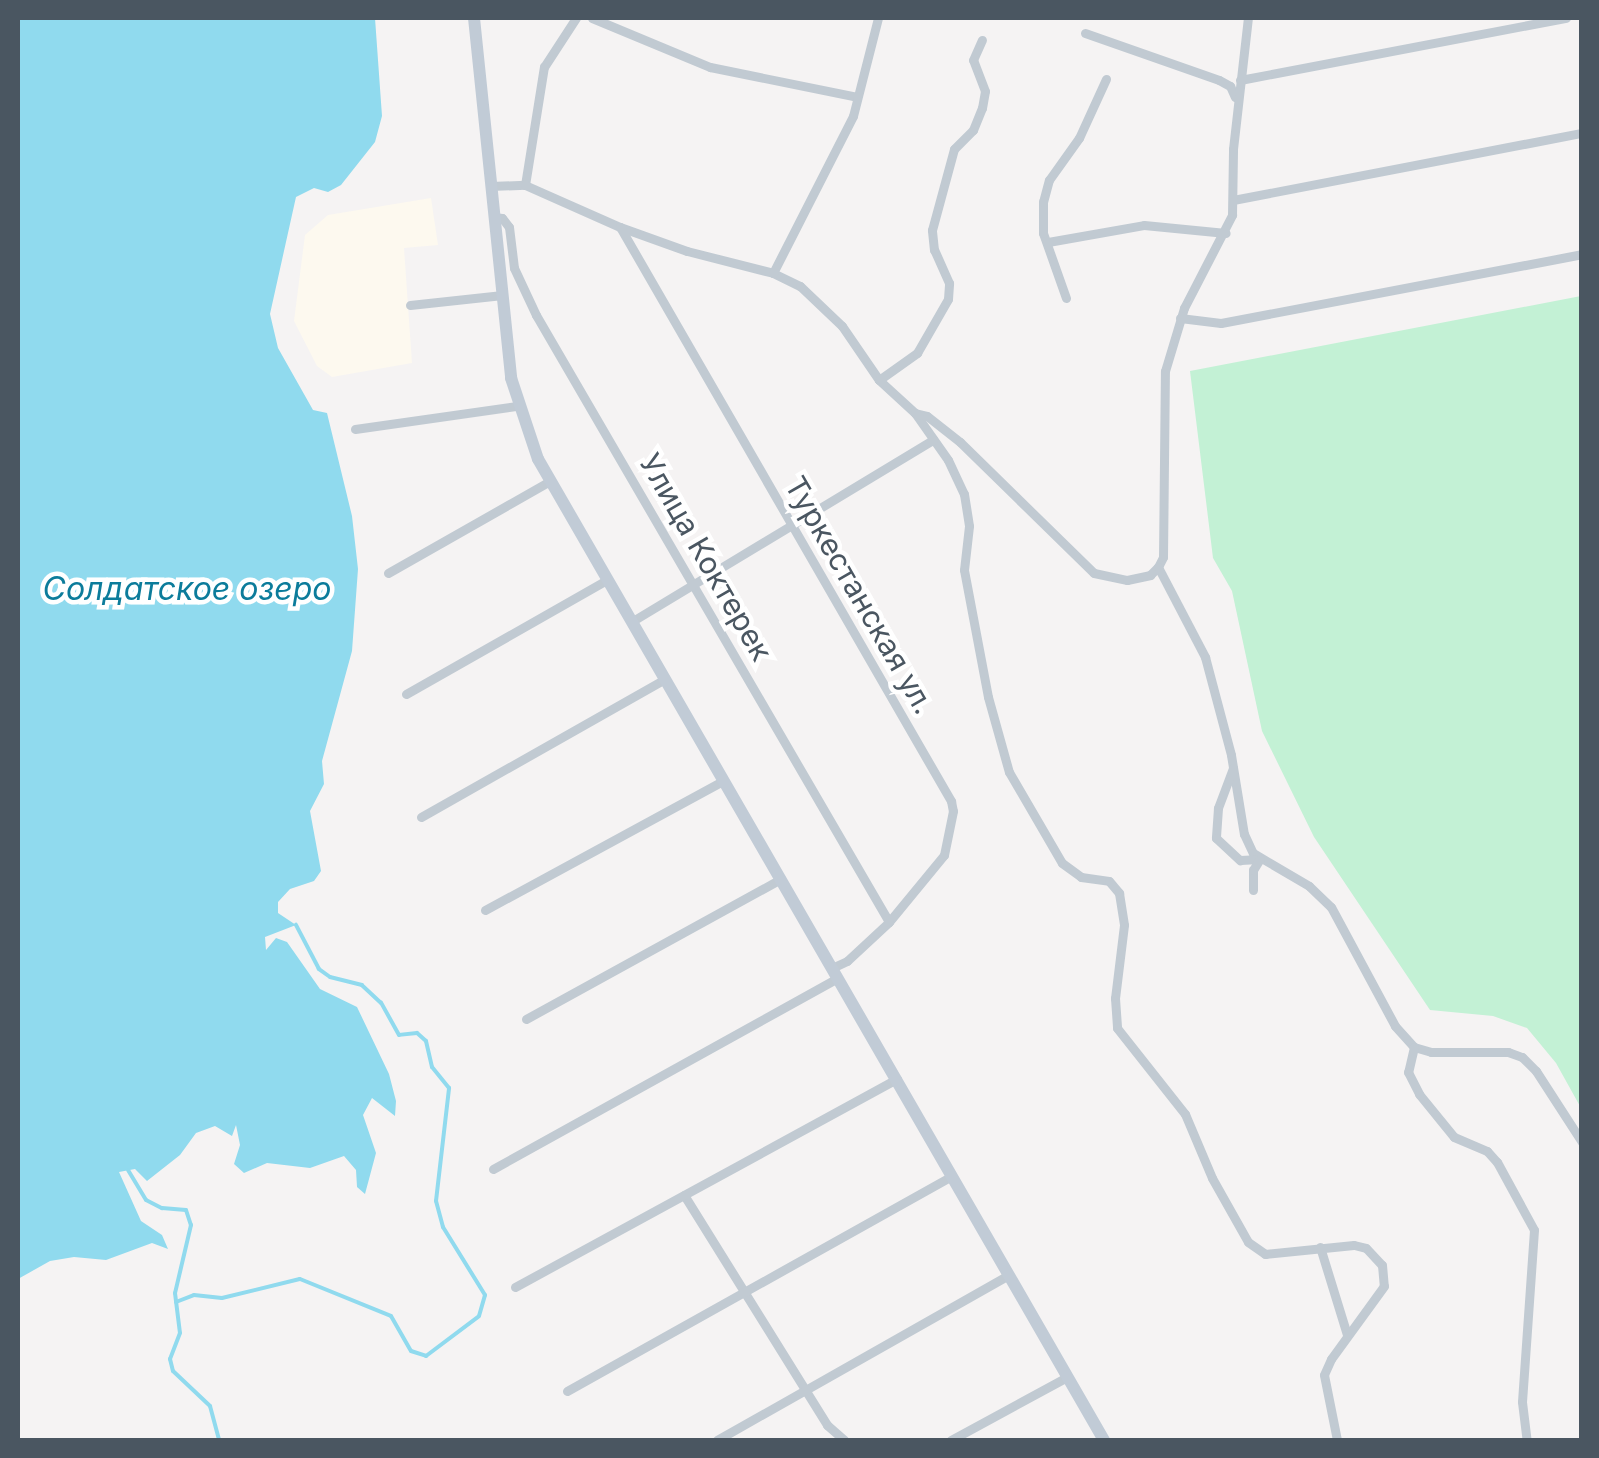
<!DOCTYPE html>
<html>
<head>
<meta charset="utf-8">
<style>
  body { margin:0 }
  #map { position:relative; width:1599px; height:1458px; overflow:hidden; background:#f5f3f3; font-family:Inter,sans-serif }
  div>[style] { position:absolute }
  .commercial>* { inset:0; background:#fdf9ef }
  .green>* { inset:0; background:#c3f1d5 }
  .water>* { inset:0; background:#90daee }
  .stream>* { height:4px; margin:-2px; padding:0 2px; transform-origin:2px; border-radius:2px; background:#90daee }
  .street>* { height:9px; margin:-4.5px; padding:0 4.5px; transform-origin:4.5px; border-radius:4.5px; background:#c1cad2 }
  .secondary>* { height:12px; margin:-6px; padding:0 6px; transform-origin:6px; border-radius:6px; background:#c1cbd6 }
  span { translate:-50% -50%; white-space:nowrap; text-align:center; line-height:1.15; -webkit-text-stroke:9px #fff; paint-order:stroke }
  .street-label { font-size:30px; color:#4a5661 }
  .water-label { font-size:32px; color:#0c7c9b; font-style:italic }
  .frame { position:absolute; inset:0; border:20px solid #4a5661; pointer-events:none }
</style>
</head>
<body>
<div id="map">
  <div class="commercial">
    <div style="clip-path:polygon(431px 198px,438px 245px,404px 248px,412px 363px,332px 377px,317px 366px,294px 321px,305px 235px,328px 215px)"></div>
  </div>
  <div class="green">
    <div style="clip-path:polygon(1581px 296px,1582px 296px,1581px 1108px,1556px 1063px,1527px 1028px,1493px 1016px,1430px 1010px,1314px 837px,1262px 731px,1232px 591px,1213px 558px,1190px 371px)"></div>
  </div>
  <div class="water">
    <div style="clip-path:polygon(18px 18px,375px 18px,382px 116px,375px 142px,341px 185px,328px 192px,314px 188px,296px 197px,270px 314px,278px 348px,313px 410px,327px 413px,352px 516px,358px 569px,352px 651px,322px 761px,324px 784px,310px 811px,321px 871px,314px 881px,290px 889px,278px 902px,278px 913px,296px 925px,265px 937px,266px 950px,276px 938px,287px 942px,320px 989px,357px 1007px,389px 1074px,396px 1101px,395px 1116px,372px 1098px,363px 1115px,376px 1153px,365px 1194px,357px 1187px,356px 1170px,344px 1156px,310px 1168px,267px 1163px,244px 1173px,234px 1164px,240px 1145px,236px 1125px,232px 1136px,215px 1126px,196px 1133px,180px 1155px,147px 1181px,135px 1169px,119px 1172px,141px 1221px,162px 1235px,168px 1249px,152px 1243px,106px 1260px,74px 1257px,50px 1261px,18px 1279px)"></div>
  </div>
  <div class="stream">
    <div style="left:128px;top:1170px;width:35px;rotate:59deg"></div>
    <div style="left:146px;top:1200px;width:18px;rotate:27deg"></div>
    <div style="left:162px;top:1208px;width:24px;rotate:5deg"></div>
    <div style="left:186px;top:1210px;width:16px;rotate:72deg"></div>
    <div style="left:191px;top:1225px;width:70px;rotate:103.2deg"></div>
    <div style="left:175px;top:1293px;width:40px;rotate:82.9deg"></div>
    <div style="left:180px;top:1333px;width:28px;rotate:111deg"></div>
    <div style="left:170px;top:1359px;width:12px;rotate:76deg"></div>
    <div style="left:173px;top:1371px;width:51px;rotate:43.4deg"></div>
    <div style="left:210px;top:1406px;width:35px;rotate:75deg"></div>
    <div style="left:176px;top:1302px;width:19px;rotate:-21deg"></div>
    <div style="left:194px;top:1295px;width:28px;rotate:6deg"></div>
    <div style="left:222px;top:1298px;width:80px;rotate:-13.7deg"></div>
    <div style="left:300px;top:1279px;width:98px;rotate:22.1deg"></div>
    <div style="left:391px;top:1316px;width:40px;rotate:60.3deg"></div>
    <div style="left:411px;top:1351px;width:16px;rotate:18deg"></div>
    <div style="left:426px;top:1356px;width:66px;rotate:-37deg"></div>
    <div style="left:479px;top:1316px;width:22px;rotate:-74deg"></div>
    <div style="left:485px;top:1295px;width:80px;rotate:-121.7deg"></div>
    <div style="left:443px;top:1227px;width:27px;rotate:-105deg"></div>
    <div style="left:436px;top:1201px;width:114px;rotate:-83.4deg"></div>
    <div style="left:449px;top:1088px;width:27px;rotate:-129deg"></div>
    <div style="left:432px;top:1067px;width:27px;rotate:-103deg"></div>
    <div style="left:426px;top:1041px;width:12px;rotate:-138deg"></div>
    <div style="left:417px;top:1033px;width:18px;rotate:174deg"></div>
    <div style="left:399px;top:1035px;width:37px;rotate:-119deg"></div>
    <div style="left:381px;top:1003px;width:26px;rotate:-137deg"></div>
    <div style="left:362px;top:985px;width:33px;rotate:-166deg"></div>
    <div style="left:330px;top:977px;width:14px;rotate:-144deg"></div>
    <div style="left:319px;top:969px;width:50px;rotate:-117.6deg"></div>
  </div>
  <div class="street">
    <div style="left:592px;top:18px;width:128px;rotate:22.6deg"></div>
    <div style="left:710px;top:67px;width:150px;rotate:11.5deg"></div>
    <div style="left:1085px;top:33px;width:142px;rotate:19.3deg"></div>
    <div style="left:1219px;top:80px;width:13px;rotate:29deg"></div>
    <div style="left:1230px;top:86px;width:12px;rotate:66deg"></div>
    <div style="left:1240px;top:80px;width:332px;rotate:-10.8deg"></div>
    <div style="left:525px;top:185px;width:120px;rotate:-80.9deg"></div>
    <div style="left:544px;top:67px;width:59px;rotate:-56.9deg"></div>
    <div style="left:490px;top:186px;width:35px;rotate:-2deg"></div>
    <div style="left:525px;top:185px;width:104px;rotate:23.9deg"></div>
    <div style="left:620px;top:227px;width:71px;rotate:19.7deg"></div>
    <div style="left:687px;top:251px;width:89px;rotate:14.3deg"></div>
    <div style="left:773px;top:273px;width:30px;rotate:26deg"></div>
    <div style="left:800px;top:286px;width:58px;rotate:43.6deg"></div>
    <div style="left:842px;top:326px;width:65px;rotate:55.6deg"></div>
    <div style="left:879px;top:380px;width:49px;rotate:42.5deg"></div>
    <div style="left:915px;top:413px;width:57px;rotate:54.9deg"></div>
    <div style="left:948px;top:460px;width:38px;rotate:65deg"></div>
    <div style="left:964px;top:494px;width:32px;rotate:81deg"></div>
    <div style="left:969px;top:526px;width:44px;rotate:96.5deg"></div>
    <div style="left:964px;top:570px;width:129px;rotate:79.3deg"></div>
    <div style="left:988px;top:697px;width:78px;rotate:74.4deg"></div>
    <div style="left:1009px;top:772px;width:105px;rotate:59.8deg"></div>
    <div style="left:1062px;top:863px;width:24px;rotate:36deg"></div>
    <div style="left:1081px;top:877px;width:28px;rotate:8deg"></div>
    <div style="left:1109px;top:881px;width:16px;rotate:50deg"></div>
    <div style="left:1119px;top:893px;width:32px;rotate:81deg"></div>
    <div style="left:1124px;top:925px;width:74px;rotate:97deg"></div>
    <div style="left:1115px;top:998px;width:30px;rotate:86deg"></div>
    <div style="left:1117px;top:1028px;width:110px;rotate:51.7deg"></div>
    <div style="left:1185px;top:1114px;width:69px;rotate:67.1deg"></div>
    <div style="left:1212px;top:1178px;width:73px;rotate:60.6deg"></div>
    <div style="left:1248px;top:1242px;width:21px;rotate:35deg"></div>
    <div style="left:1265px;top:1254px;width:89px;rotate:-5.8deg"></div>
    <div style="left:1354px;top:1245px;width:12px;rotate:14deg"></div>
    <div style="left:1366px;top:1248px;width:23px;rotate:47deg"></div>
    <div style="left:1382px;top:1265px;width:21px;rotate:85deg"></div>
    <div style="left:1384px;top:1286px;width:90px;rotate:126deg"></div>
    <div style="left:1331px;top:1359px;width:17px;rotate:114deg"></div>
    <div style="left:1324px;top:1375px;width:66px;rotate:78.7deg"></div>
    <div style="left:1233px;top:200px;width:355px;rotate:-10.9deg"></div>
    <div style="left:494px;top:217px;width:8px;rotate:7deg"></div>
    <div style="left:502px;top:218px;width:11px;rotate:52deg"></div>
    <div style="left:509px;top:227px;width:41px;rotate:83deg"></div>
    <div style="left:514px;top:268px;width:52px;rotate:64.9deg"></div>
    <div style="left:536px;top:315px;width:702px;rotate:59.82deg"></div>
    <div style="left:620px;top:227px;width:663px;rotate:60.03deg"></div>
    <div style="left:951px;top:801px;width:10px;rotate:79deg"></div>
    <div style="left:953px;top:811px;width:45px;rotate:101.6deg"></div>
    <div style="left:944px;top:855px;width:87px;rotate:129.4deg"></div>
    <div style="left:889px;top:922px;width:57px;rotate:137.1deg"></div>
    <div style="left:847px;top:961px;width:17px;rotate:155deg"></div>
    <div style="left:1048px;top:242px;width:97px;rotate:-10deg"></div>
    <div style="left:1144px;top:225px;width:82px;rotate:5.6deg"></div>
    <div style="left:773px;top:273px;width:176px;rotate:-63deg"></div>
    <div style="left:853px;top:116px;width:101px;rotate:-75.7deg"></div>
    <div style="left:1066px;top:298px;width:69px;rotate:-109.5deg"></div>
    <div style="left:1043px;top:233px;width:31px;rotate:-90deg"></div>
    <div style="left:1043px;top:202px;width:23px;rotate:-75deg"></div>
    <div style="left:1049px;top:180px;width:52px;rotate:-54.5deg"></div>
    <div style="left:1079px;top:138px;width:65px;rotate:-65.4deg"></div>
    <div style="left:410px;top:305px;width:93px;rotate:-6.2deg"></div>
    <div style="left:1180px;top:318px;width:41px;rotate:7deg"></div>
    <div style="left:1221px;top:323px;width:368px;rotate:-10.8deg"></div>
    <div style="left:879px;top:380px;width:47px;rotate:-35.4deg"></div>
    <div style="left:917px;top:353px;width:62px;rotate:-60.1deg"></div>
    <div style="left:948px;top:299px;width:16px;rotate:-86deg"></div>
    <div style="left:949px;top:283px;width:36px;rotate:-114deg"></div>
    <div style="left:934px;top:250px;width:20px;rotate:-96deg"></div>
    <div style="left:932px;top:230px;width:84px;rotate:-74.8deg"></div>
    <div style="left:954px;top:149px;width:27px;rotate:-45deg"></div>
    <div style="left:973px;top:130px;width:24px;rotate:-68deg"></div>
    <div style="left:982px;top:108px;width:17px;rotate:-80deg"></div>
    <div style="left:985px;top:91px;width:33px;rotate:-111deg"></div>
    <div style="left:973px;top:60px;width:22px;rotate:-66deg"></div>
    <div style="left:915px;top:413px;width:12px;rotate:14deg"></div>
    <div style="left:927px;top:416px;width:42px;rotate:38.2deg"></div>
    <div style="left:960px;top:442px;width:187px;rotate:44.4deg"></div>
    <div style="left:1094px;top:573px;width:34px;rotate:12deg"></div>
    <div style="left:1127px;top:580px;width:24px;rotate:-12deg"></div>
    <div style="left:1150px;top:575px;width:11px;rotate:-45deg"></div>
    <div style="left:1158px;top:567px;width:11px;rotate:-63deg"></div>
    <div style="left:1163px;top:557px;width:186px;rotate:-89.4deg"></div>
    <div style="left:1165px;top:371px;width:66px;rotate:-73.2deg"></div>
    <div style="left:1184px;top:308px;width:105px;rotate:-62.7deg"></div>
    <div style="left:1232px;top:215px;width:66px;rotate:-89.1deg"></div>
    <div style="left:1233px;top:149px;width:132px;rotate:-83.5deg"></div>
    <div style="left:355px;top:429px;width:164px;rotate:-8.1deg"></div>
    <div style="left:1158px;top:567px;width:102px;rotate:62.4deg"></div>
    <div style="left:1205px;top:657px;width:101px;rotate:75.1deg"></div>
    <div style="left:1231px;top:755px;width:80px;rotate:80.7deg"></div>
    <div style="left:1244px;top:834px;width:21px;rotate:65deg"></div>
    <div style="left:1253px;top:853px;width:65px;rotate:30.5deg"></div>
    <div style="left:1309px;top:886px;width:30px;rotate:44deg"></div>
    <div style="left:1331px;top:907px;width:135px;rotate:61.7deg"></div>
    <div style="left:1395px;top:1026px;width:28px;rotate:48deg"></div>
    <div style="left:1414px;top:1047px;width:18px;rotate:16deg"></div>
    <div style="left:1431px;top:1052px;width:77px"></div>
    <div style="left:1508px;top:1052px;width:15px;rotate:20deg"></div>
    <div style="left:1522px;top:1057px;width:20px;rotate:45deg"></div>
    <div style="left:1536px;top:1071px;width:85px;rotate:57.1deg"></div>
    <div style="left:388px;top:573px;width:186px;rotate:-29.6deg"></div>
    <div style="left:631px;top:622px;width:353px;rotate:-31.1deg"></div>
    <div style="left:406px;top:694px;width:231px;rotate:-29.6deg"></div>
    <div style="left:1233px;top:768px;width:43px;rotate:110.6deg"></div>
    <div style="left:1218px;top:808px;width:30px;rotate:94deg"></div>
    <div style="left:1216px;top:838px;width:33px;rotate:43deg"></div>
    <div style="left:1240px;top:860px;width:20px;rotate:-3deg"></div>
    <div style="left:421px;top:817px;width:280px;rotate:-29.5deg"></div>
    <div style="left:1253px;top:890px;width:20px;rotate:-90deg"></div>
    <div style="left:1253px;top:870px;width:13px;rotate:-58deg"></div>
    <div style="left:485px;top:910px;width:272px;rotate:-28.5deg"></div>
    <div style="left:526px;top:1019px;width:291px;rotate:-28.8deg"></div>
    <div style="left:1414px;top:1047px;width:26px;rotate:103deg"></div>
    <div style="left:1408px;top:1072px;width:25px;rotate:63deg"></div>
    <div style="left:1419px;top:1094px;width:55px;rotate:50.9deg"></div>
    <div style="left:1454px;top:1137px;width:36px;rotate:23deg"></div>
    <div style="left:1487px;top:1151px;width:15px;rotate:48deg"></div>
    <div style="left:1497px;top:1162px;width:77px;rotate:61.4deg"></div>
    <div style="left:1534px;top:1230px;width:172px;rotate:94deg"></div>
    <div style="left:1522px;top:1402px;width:38px;rotate:83deg"></div>
    <div style="left:493px;top:1169px;width:394px;rotate:-29deg"></div>
    <div style="left:684px;top:1195px;width:271px;rotate:58.1deg"></div>
    <div style="left:827px;top:1425px;width:23px;rotate:41deg"></div>
    <div style="left:1320px;top:1247px;width:92px;rotate:72.9deg"></div>
    <div style="left:515px;top:1287px;width:435px;rotate:-28.6deg"></div>
    <div style="left:567px;top:1391px;width:441px;rotate:-29.2deg"></div>
    <div style="left:717px;top:1440px;width:335px;rotate:-29.5deg"></div>
    <div style="left:951px;top:1440px;width:132px;rotate:-28.5deg"></div>
  </div>
  <div class="secondary">
    <div style="left:474px;top:18px;width:362px;rotate:84.1deg"></div>
    <div style="left:511px;top:378px;width:85px;rotate:71.6deg"></div>
    <div style="left:538px;top:459px;width:1133px;rotate:60.02deg"></div>
  </div>
  <div class="street-label">
    <span style="left:706px;top:557px;rotate:60deg">Улица Коктерек</span>
    <span style="left:860px;top:595px;rotate:60deg">Туркестанская ул.</span>
  </div>
  <div class="water-label">
    <span style="left:187px;top:589px">Солдатское озеро</span>
  </div>
  <div class="frame"></div>
</div>
</body>
</html>
